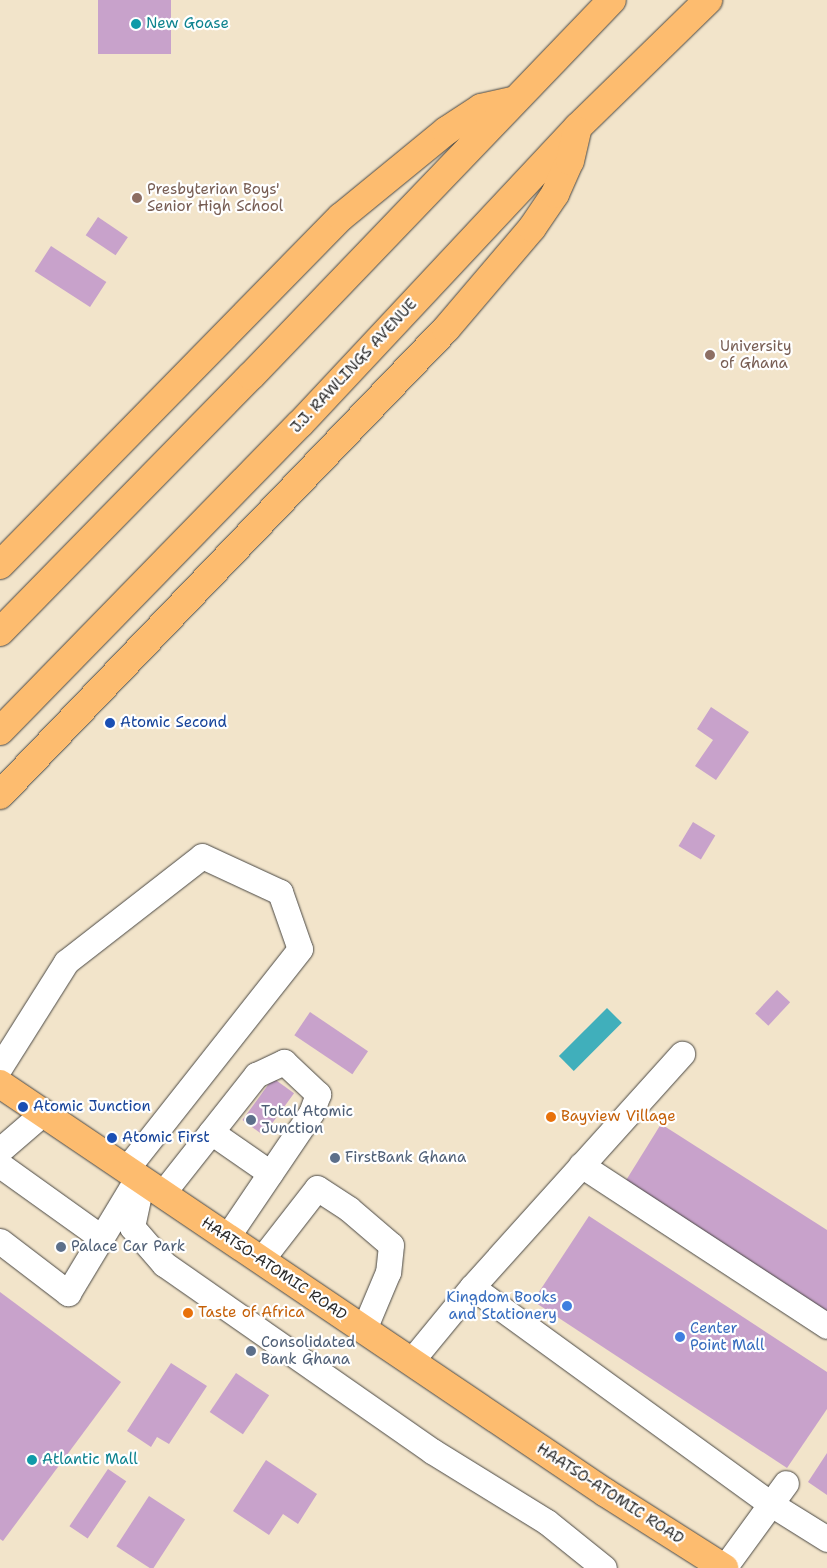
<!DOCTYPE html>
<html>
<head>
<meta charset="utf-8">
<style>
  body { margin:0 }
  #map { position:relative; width:827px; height:1568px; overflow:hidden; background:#f2e4ca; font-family:"Shantell Sans",sans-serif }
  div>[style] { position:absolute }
  .water>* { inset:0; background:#40afbb; transform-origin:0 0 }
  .building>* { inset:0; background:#c8a2cb; transform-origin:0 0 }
  .roads { filter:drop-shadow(0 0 1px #494743) drop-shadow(0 0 1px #494743) }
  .minor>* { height:25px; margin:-12.5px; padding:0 12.5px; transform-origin:12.5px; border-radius:12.5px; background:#fff }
  .major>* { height:28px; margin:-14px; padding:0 14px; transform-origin:14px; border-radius:14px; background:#fdbc6f }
  .highway>* { height:28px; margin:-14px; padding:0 14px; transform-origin:14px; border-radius:14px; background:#fdbc6f }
  .dots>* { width:14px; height:14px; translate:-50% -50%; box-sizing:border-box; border:2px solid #fff; border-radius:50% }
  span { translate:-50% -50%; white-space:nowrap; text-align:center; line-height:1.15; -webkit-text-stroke:4.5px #fff; paint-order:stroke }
  .culture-label { font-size:15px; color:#0d838f }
  .left { translate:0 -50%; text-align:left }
  .education-label { font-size:15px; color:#785e54 }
  .street-label { font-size:15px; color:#2b2b2b }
  .transit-label { font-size:15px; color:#164399 }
  .service-label { font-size:15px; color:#4e5e75 }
  .food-label { font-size:15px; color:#c56008 }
  .shop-label { font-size:15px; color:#366cbe }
  .right { translate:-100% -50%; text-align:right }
</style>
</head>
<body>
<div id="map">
  <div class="water">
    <div style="left:607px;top:1008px;width:21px;height:68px;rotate:45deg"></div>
  </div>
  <div class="building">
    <div style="left:98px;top:0;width:73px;height:54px"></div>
    <div style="left:98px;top:217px;width:36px;height:22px;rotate:34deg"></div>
    <div style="left:51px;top:246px;width:66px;height:30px;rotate:33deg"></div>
    <div style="clip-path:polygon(711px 707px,749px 732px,716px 780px,695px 766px,713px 740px,697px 729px)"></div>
    <div style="left:693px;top:822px;width:26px;height:28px;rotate:31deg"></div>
    <div style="left:777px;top:990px;width:18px;height:32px;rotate:43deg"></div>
    <div style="left:310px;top:1012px;width:70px;height:28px;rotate:34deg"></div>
    <div style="left:273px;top:1078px;width:26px;height:52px;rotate:36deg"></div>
    <div style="clip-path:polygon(661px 1124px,827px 1230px,827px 1312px,625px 1182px)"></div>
    <div style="clip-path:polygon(589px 1216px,827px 1372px,827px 1409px,787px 1468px,533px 1301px)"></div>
    <div style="clip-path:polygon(0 1292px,121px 1382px,3px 1541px,0 1539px)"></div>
    <div style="clip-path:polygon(171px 1363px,207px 1386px,169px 1444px,157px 1437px,151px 1447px,127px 1431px)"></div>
    <div style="left:236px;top:1373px;width:40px;height:47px;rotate:34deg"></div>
    <div style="clip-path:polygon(827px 1453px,827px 1495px,808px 1482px)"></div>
    <div style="clip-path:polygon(266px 1460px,317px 1494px,298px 1524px,283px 1514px,269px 1535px,233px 1511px)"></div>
    <div style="left:108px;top:1469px;width:22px;height:69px;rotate:34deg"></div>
    <div style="left:149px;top:1496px;width:43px;height:60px;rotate:33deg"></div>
  </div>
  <div class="roads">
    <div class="minor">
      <div style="left:0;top:1067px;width:124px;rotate:-57.8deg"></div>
      <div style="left:66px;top:962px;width:172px;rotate:-37.9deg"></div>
      <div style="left:202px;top:856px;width:86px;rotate:24.8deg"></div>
      <div style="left:280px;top:892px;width:60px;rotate:70.7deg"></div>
      <div style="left:300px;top:949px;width:280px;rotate:128.3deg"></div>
      <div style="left:211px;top:1132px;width:72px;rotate:34.8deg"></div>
      <div style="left:0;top:1150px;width:57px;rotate:-40.7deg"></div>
      <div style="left:0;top:1165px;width:125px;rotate:35.6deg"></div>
      <div style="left:581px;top:1165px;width:294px;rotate:33.2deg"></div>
      <div style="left:142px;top:1180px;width:48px;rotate:102deg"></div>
      <div style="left:132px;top:1227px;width:49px;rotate:49.1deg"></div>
      <div style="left:164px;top:1264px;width:327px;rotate:34.9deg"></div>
      <div style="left:432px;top:1451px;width:135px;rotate:31.7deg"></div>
      <div style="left:547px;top:1522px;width:73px;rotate:38.9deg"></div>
      <div style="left:162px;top:1194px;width:152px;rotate:-51.7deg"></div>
      <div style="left:256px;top:1075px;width:31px;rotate:-25deg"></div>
      <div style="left:284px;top:1062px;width:47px;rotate:43.3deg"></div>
      <div style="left:318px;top:1094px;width:20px;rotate:110deg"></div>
      <div style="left:311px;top:1113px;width:150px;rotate:124.1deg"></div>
      <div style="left:0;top:1241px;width:86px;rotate:37.4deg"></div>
      <div style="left:68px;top:1293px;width:130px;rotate:-58.9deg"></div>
      <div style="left:261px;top:1260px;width:91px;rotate:-52.1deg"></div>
      <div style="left:317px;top:1188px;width:38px;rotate:33deg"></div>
      <div style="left:349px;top:1209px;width:55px;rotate:40.6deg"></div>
      <div style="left:391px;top:1245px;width:27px;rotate:96deg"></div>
      <div style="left:388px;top:1272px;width:62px;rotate:112.8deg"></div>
      <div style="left:472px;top:1287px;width:369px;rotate:36deg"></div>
      <div style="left:771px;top:1504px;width:66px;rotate:32deg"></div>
      <div style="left:412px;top:1360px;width:94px;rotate:-50.6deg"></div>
      <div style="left:472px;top:1287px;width:314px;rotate:-48deg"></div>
      <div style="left:724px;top:1568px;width:105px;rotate:-53.9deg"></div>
    </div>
    <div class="major">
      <div style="left:0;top:1084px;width:731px;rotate:34.02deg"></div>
      <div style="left:606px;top:1493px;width:140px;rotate:32.4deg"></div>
    </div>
    <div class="highway">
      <div style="left:0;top:565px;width:487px;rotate:-45.6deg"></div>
      <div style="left:341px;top:217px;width:136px;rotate:-39.3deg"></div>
      <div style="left:446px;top:131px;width:42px;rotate:-33.3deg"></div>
      <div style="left:481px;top:108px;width:31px;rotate:-13deg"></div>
      <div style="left:0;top:632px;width:359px;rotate:-45.6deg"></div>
      <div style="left:251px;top:376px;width:521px;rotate:-46.17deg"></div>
      <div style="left:0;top:731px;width:429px;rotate:-45.7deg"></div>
      <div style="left:300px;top:424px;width:407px;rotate:-46.9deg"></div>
      <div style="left:578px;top:127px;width:182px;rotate:-44.3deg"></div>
      <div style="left:0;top:795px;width:645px;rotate:-46.26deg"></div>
      <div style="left:446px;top:329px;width:133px;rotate:-49.6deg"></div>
      <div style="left:532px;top:228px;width:41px;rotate:-55.9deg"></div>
      <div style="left:555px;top:194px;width:36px;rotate:-66deg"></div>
      <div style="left:570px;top:161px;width:31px;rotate:-77deg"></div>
    </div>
  </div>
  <div class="dots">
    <div style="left:136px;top:24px;background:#0f9aa8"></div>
    <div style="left:137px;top:198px;background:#8d6e63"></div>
    <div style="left:710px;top:355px;background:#8d6e63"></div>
    <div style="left:110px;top:723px;background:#1a4fb4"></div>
    <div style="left:23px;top:1107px;background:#1a4fb4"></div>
    <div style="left:551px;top:1117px;background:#e8710a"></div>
    <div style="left:251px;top:1120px;background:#5c6f8a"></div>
    <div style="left:112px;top:1138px;background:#1a4fb4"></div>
    <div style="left:335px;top:1158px;background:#5c6f8a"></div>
    <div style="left:61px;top:1247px;background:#5c6f8a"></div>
    <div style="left:567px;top:1306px;background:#3f7fe0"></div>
    <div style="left:188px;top:1313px;background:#e8710a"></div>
    <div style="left:680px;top:1337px;background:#3f7fe0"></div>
    <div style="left:251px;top:1351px;background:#5c6f8a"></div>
    <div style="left:32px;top:1460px;background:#0f9aa8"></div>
  </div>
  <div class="culture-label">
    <span class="left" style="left:146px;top:24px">New Goase</span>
    <span class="left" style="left:42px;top:1460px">Atlantic Mall</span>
  </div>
  <div class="education-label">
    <span class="left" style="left:147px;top:198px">Presbyterian Boys'<br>Senior High School</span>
    <span class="left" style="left:720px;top:355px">University<br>of Ghana</span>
  </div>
  <div class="street-label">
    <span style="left:354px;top:366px;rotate:-47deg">J.J. RAWLINGS AVENUE</span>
    <span style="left:274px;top:1269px;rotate:34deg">HAATSO-ATOMIC ROAD</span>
    <span style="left:610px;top:1494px;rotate:33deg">HAATSO-ATOMIC ROAD</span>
  </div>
  <div class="transit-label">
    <span class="left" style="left:120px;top:723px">Atomic Second</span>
    <span class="left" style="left:33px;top:1107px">Atomic Junction</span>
    <span class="left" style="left:122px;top:1138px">Atomic First</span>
  </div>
  <div class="service-label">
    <span class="left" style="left:261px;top:1120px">Total Atomic<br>Junction</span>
    <span class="left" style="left:345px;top:1158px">FirstBank Ghana</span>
    <span class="left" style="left:71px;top:1247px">Palace Car Park</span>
    <span class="left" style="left:261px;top:1351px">Consolidated<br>Bank Ghana</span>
  </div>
  <div class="food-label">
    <span class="left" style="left:561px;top:1117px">Bayview Village</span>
    <span class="left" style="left:198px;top:1313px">Taste of Africa</span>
  </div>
  <div class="shop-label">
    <span class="right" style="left:557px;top:1306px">Kingdom Books<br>and Stationery</span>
    <span class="left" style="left:690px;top:1337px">Center<br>Point Mall</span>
  </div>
</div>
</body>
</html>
